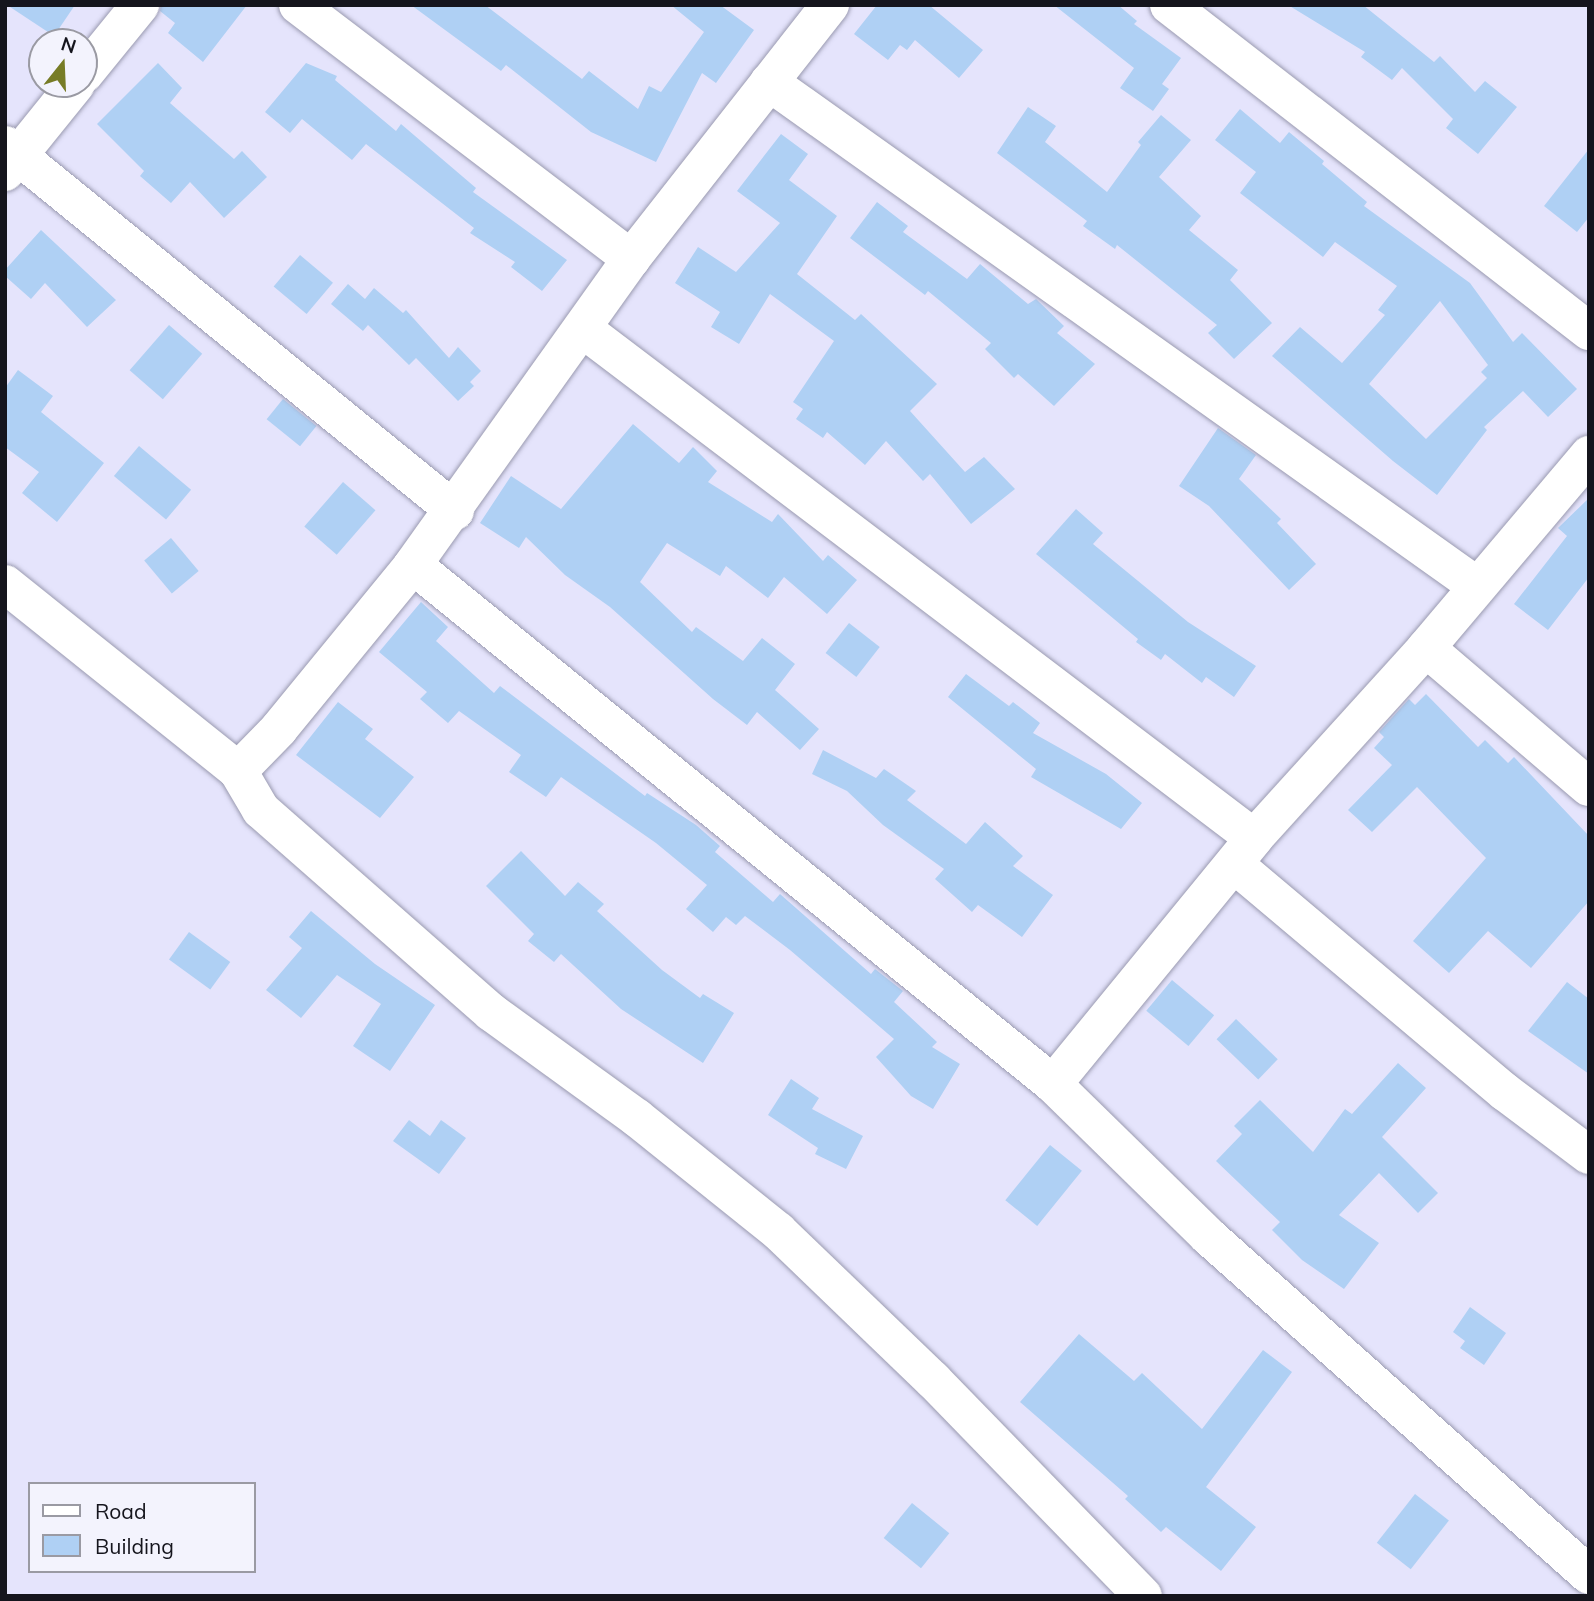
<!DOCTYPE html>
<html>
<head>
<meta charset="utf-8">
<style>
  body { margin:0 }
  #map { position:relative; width:1594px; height:1601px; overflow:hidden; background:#e5e4fc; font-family:Mulish,sans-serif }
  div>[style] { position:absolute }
  .building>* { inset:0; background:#afd0f4; transform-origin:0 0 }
  .roads { filter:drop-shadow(0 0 2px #9a9ab0) drop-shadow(0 0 2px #9a9ab0) }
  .minor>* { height:38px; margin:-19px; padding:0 19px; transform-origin:19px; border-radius:19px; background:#fff }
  span { translate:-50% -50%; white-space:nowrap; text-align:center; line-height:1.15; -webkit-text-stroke:6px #f3f3fd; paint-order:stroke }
  .frame { position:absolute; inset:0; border:7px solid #15151d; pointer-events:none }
  .legend { position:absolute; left:28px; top:1482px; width:228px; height:91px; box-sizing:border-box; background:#f3f3fd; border:2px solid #9a9aa3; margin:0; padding:9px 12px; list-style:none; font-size:21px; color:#15151d }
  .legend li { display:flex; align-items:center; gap:14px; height:35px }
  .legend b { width:35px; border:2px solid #9a9aa3 }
  .north { position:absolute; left:28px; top:28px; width:70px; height:70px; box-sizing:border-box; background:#f3f3fd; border:2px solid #9a9aa3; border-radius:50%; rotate:18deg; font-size:19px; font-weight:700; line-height:28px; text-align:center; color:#15151d }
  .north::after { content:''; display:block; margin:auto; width:24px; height:32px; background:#777c26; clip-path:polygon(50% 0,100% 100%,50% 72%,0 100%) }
</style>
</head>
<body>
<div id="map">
  <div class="building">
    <div style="clip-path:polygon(7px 5px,75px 5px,54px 36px)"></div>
    <div style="clip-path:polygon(161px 5px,247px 5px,203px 62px,168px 33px,175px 23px,160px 11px)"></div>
    <div style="clip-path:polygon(411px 5px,485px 5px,582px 79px,589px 71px,638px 109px,649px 86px,661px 92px,704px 32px,671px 5px,720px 5px,754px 30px,716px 83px,702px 73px,656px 162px,591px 132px,506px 65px,501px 71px)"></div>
    <div style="clip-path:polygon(877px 5px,929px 5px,983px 50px,959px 78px,915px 40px,907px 50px,900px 45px,888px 60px,854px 34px)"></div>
    <div style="clip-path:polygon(1054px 5px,1118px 5px,1137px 21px,1134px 24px,1181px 58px,1162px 84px,1169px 89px,1153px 111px,1120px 88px,1134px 68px)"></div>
    <div style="clip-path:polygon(1288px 5px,1363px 5px,1434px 62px,1440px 56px,1475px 92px,1485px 81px,1517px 107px,1478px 154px,1446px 128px,1453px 119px,1402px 68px,1392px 80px,1361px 57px,1365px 52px)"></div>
    <div style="clip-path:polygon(158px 63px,182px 88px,170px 103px,234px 159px,242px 151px,267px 177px,224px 218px,190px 182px,171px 203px,140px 176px,144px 171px,97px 124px)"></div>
    <div style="clip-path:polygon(306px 63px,337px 76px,335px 80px,396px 131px,401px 124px,476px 188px,473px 192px,567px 260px,542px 291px,511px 267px,515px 262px,470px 233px,474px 228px,366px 144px,352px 160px,302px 119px,290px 133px,265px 112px)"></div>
    <div style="clip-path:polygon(1028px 107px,1056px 126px,1045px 142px,1107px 192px,1141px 145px,1138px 142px,1161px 115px,1191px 140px,1159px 177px,1201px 216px,1189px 230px,1238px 270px,1230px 280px,1272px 323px,1234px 359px,1208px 333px,1217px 325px,1117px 245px,1115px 249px,1083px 226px,1087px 221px,997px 153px)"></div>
    <div style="clip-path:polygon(evenodd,1240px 109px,1280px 143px,1289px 132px,1324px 161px,1322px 164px,1367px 202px,1364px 206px,1470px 283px,1513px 342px,1522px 333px,1577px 389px,1548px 417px,1523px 391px,1484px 427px,1487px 430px,1437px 495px,1393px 461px,1272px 356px,1300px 327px,1342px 363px,1385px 315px,1378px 310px,1397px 286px,1335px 242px,1323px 257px,1240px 193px,1256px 172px,1215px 140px,1240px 109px,1440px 301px,1488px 365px,1481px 372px,1487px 378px,1426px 439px,1369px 384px,1440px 301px)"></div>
    <div style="clip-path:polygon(781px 134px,808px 154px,789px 180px,837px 216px,797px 274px,855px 320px,861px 314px,937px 384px,910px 411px,965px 472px,984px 457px,1015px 489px,971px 524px,930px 474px,923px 481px,886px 441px,865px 465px,827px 432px,823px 438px,796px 419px,803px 409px,793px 402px,834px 341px,770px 294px,739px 344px,711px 327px,720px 312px,675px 283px,698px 247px,736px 272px,780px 223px,737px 191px)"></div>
    <div style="clip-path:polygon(1589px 149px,1589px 217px,1577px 232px,1544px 206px)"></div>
    <div style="clip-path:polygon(877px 202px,908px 226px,903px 232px,967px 279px,980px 264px,1028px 304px,1036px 299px,1064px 326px,1057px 333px,1095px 364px,1054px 406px,1018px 374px,1014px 378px,985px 349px,991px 343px,928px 291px,925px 295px,850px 238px)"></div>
    <div style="clip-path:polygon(41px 230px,116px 300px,87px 327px,45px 283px,31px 299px,5px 276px,5px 270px)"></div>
    <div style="left:300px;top:255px;width:43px;height:41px;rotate:40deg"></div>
    <div style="clip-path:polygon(348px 284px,365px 299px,374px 288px,403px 313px,406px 310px,449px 358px,458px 347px,481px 371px,470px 382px,474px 386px,458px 401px,416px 358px,409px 365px,368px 325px,363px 331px,331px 304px)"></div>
    <div style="left:169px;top:325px;width:44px;height:60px;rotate:41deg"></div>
    <div style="clip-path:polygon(18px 370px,53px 396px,41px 412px,104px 463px,57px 522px,22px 493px,39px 472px,5px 447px,5px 388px)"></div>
    <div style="left:283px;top:399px;width:43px;height:26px;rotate:39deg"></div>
    <div style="clip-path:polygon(633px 424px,679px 463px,693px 447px,717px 471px,708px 482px,772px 522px,778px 514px,823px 561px,828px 555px,857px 580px,827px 614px,784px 577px,768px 598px,726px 566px,720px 576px,667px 543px,640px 582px,692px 632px,696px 627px,743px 661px,762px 638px,795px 664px,775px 690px,819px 729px,800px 750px,757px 712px,747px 725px,713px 699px,610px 607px,565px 575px,526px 537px,519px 548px,480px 523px,511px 476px,561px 509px)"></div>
    <div style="clip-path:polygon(1218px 428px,1256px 455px,1239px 479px,1281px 519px,1277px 523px,1316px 564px,1289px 590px,1209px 506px,1179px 486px)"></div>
    <div style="left:139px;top:446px;width:68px;height:39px;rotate:40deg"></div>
    <div style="left:343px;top:482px;width:43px;height:59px;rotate:41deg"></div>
    <div style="clip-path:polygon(1589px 498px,1589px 577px,1548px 630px,1514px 604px,1567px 536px,1558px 528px)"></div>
    <div style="clip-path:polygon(1076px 509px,1103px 533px,1093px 544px,1188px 622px,1256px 666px,1234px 697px,1206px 677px,1202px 683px,1165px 654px,1161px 660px,1136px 642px,1138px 639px,1036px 554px)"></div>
    <div style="left:171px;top:538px;width:43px;height:35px;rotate:50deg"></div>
    <div style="clip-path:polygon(421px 602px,448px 627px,436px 641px,494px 693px,500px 686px,645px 796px,647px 793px,696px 825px,720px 846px,715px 852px,773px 902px,780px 894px,871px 974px,875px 969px,903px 991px,894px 1002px,937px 1042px,932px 1047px,960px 1064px,933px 1109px,911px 1096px,876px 1057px,894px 1039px,790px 950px,745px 916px,736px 925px,726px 917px,713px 932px,686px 909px,707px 885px,656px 843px,561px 777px,546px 797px,509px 772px,521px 755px,459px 711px,448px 723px,420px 699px,427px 692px,379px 652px)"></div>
    <div style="left:849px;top:623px;width:39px;height:38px;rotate:38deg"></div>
    <div style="clip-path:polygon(966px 674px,1009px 706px,1013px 702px,1040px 723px,1033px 733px,1106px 774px,1142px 803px,1121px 829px,1031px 777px,1036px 769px,948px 697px)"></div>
    <div style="clip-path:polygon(1426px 694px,1478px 747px,1485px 740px,1508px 763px,1514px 757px,1589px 836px,1589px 901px,1531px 968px,1488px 931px,1449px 973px,1413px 941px,1486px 858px,1417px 787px,1372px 832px,1348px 810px,1392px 765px,1374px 748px,1384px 737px,1379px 732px,1409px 699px,1415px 705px)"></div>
    <div style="clip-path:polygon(338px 702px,373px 729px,365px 739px,414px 777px,380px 818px,296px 755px)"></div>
    <div style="clip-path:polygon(823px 750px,876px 778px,884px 769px,916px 791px,907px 800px,966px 844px,985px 822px,1023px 856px,1013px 866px,1053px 895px,1022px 937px,978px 905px,972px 912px,935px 879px,944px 869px,883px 825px,847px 791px,812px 774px)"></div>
    <div style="clip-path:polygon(521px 851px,565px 896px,578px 882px,604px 904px,597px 911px,662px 970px,700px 998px,703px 994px,734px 1013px,703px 1063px,621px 1009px,561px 954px,554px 962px,528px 941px,534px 934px,486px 886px)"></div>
    <div style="clip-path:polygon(311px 911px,375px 964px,435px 1005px,390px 1071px,353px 1046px,381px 1004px,337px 975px,301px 1018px,266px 990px,302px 948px,289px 937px)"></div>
    <div style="left:189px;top:932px;width:51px;height:34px;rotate:36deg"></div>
    <div style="left:1172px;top:980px;width:55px;height:40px;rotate:40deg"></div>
    <div style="clip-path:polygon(1567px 982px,1589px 999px,1589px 1074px,1528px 1031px)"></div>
    <div style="left:1236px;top:1019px;width:58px;height:28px;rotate:44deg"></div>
    <div style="clip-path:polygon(1398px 1063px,1426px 1088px,1382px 1137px,1438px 1193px,1418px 1213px,1379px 1173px,1339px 1215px,1379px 1243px,1344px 1289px,1302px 1260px,1272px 1230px,1280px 1222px,1216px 1161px,1242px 1134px,1234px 1126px,1260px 1100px,1313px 1152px,1345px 1109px,1352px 1114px)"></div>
    <div style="clip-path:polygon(791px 1079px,819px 1098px,812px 1109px,863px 1136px,846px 1169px,815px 1154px,818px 1148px,768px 1115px)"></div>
    <div style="clip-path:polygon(409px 1120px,430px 1136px,441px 1120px,466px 1138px,439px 1174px,393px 1141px)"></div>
    <div style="left:1050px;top:1145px;width:41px;height:71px;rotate:39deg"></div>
    <div style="clip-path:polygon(1470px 1307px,1506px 1333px,1484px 1365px,1460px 1348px,1465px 1341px,1453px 1332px)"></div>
    <div style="clip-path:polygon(1079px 1334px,1134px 1381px,1142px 1373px,1202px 1429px,1263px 1350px,1292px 1372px,1206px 1487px,1256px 1527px,1221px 1571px,1166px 1527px,1161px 1532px,1125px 1499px,1128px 1496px,1020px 1402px)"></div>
    <div style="left:1415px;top:1494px;width:43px;height:62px;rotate:38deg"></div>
    <div style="left:912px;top:1503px;width:48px;height:45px;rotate:39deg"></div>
  </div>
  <div class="roads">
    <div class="minor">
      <div style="left:298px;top:5px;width:419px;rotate:37.3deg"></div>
      <div style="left:830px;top:5px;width:323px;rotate:128.1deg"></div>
      <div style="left:631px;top:259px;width:376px;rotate:125.5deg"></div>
      <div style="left:413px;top:565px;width:212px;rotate:129.3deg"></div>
      <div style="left:279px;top:729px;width:59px;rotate:134.3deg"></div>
      <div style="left:238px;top:771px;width:45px;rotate:59.5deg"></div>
      <div style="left:261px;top:810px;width:306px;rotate:41.3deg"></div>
      <div style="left:491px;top:1012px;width:180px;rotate:36deg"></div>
      <div style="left:637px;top:1118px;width:181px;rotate:38.7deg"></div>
      <div style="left:778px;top:1231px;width:215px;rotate:43.9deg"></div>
      <div style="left:933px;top:1380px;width:301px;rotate:45.8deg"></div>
      <div style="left:1169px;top:5px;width:532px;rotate:37.82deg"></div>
      <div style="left:84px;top:74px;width:89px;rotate:-50.9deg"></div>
      <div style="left:769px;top:82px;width:869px;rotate:35.45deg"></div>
      <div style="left:5px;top:145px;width:580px;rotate:39.12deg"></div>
      <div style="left:5px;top:172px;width:113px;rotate:-51.1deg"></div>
      <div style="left:583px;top:329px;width:842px;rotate:37.18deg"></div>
      <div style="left:413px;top:565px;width:824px;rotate:39.04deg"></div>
      <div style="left:1053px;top:1084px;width:217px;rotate:44.4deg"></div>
      <div style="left:1208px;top:1236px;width:510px;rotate:41.66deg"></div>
      <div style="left:5px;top:584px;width:299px;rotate:38.7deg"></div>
      <div style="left:1426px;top:648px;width:214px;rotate:40.5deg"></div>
      <div style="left:1234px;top:864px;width:354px;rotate:40.1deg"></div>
      <div style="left:1505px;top:1092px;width:105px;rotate:36.9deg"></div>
      <div style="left:1053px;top:1084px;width:318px;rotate:-50.7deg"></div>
      <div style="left:1254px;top:838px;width:256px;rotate:-47.8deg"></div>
      <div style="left:1426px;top:648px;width:253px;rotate:-49.8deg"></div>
    </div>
  </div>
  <div class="frame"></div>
  <ul class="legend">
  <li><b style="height:9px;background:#fff"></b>Road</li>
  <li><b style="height:19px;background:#afd0f4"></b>Building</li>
  </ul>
  <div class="north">N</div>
</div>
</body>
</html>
